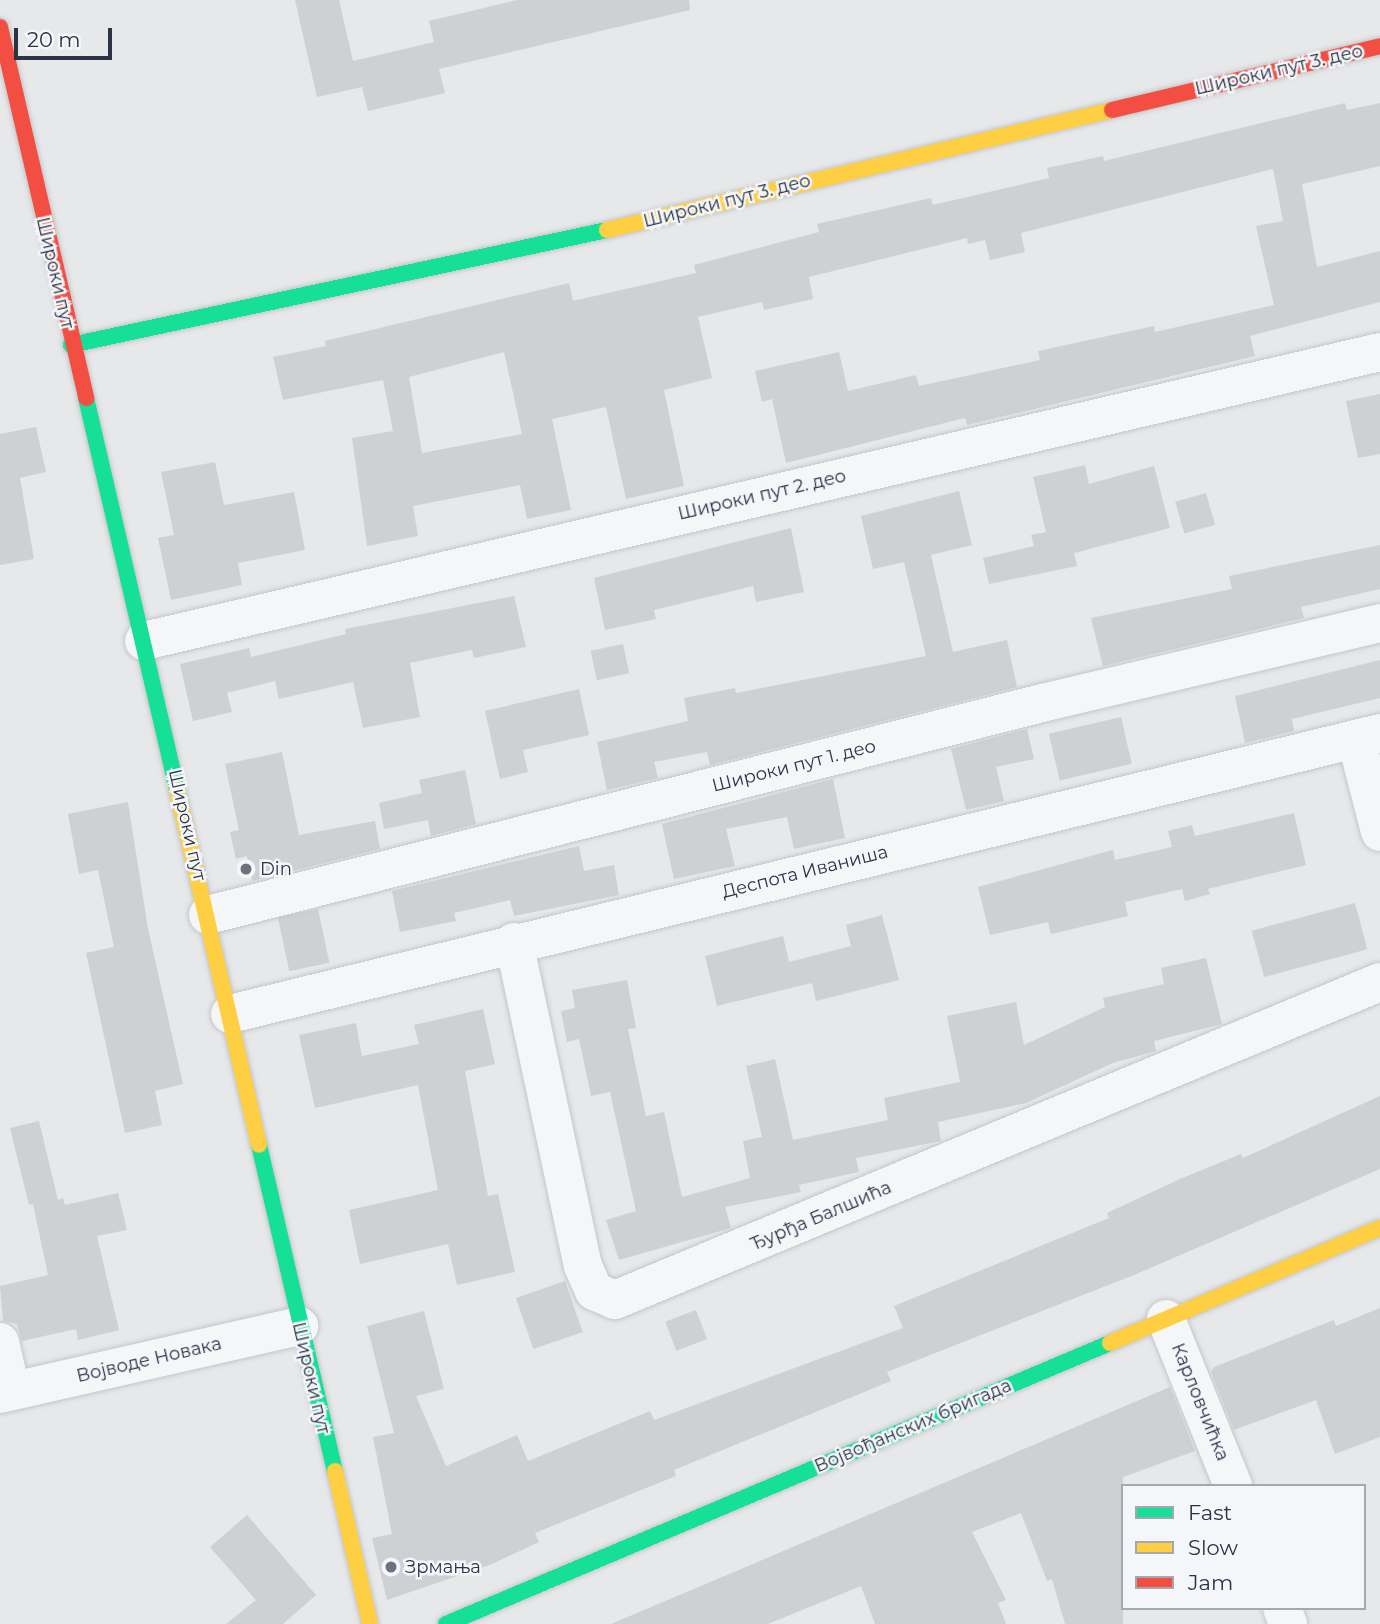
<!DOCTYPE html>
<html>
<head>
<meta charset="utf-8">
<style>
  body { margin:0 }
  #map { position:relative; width:1380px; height:1624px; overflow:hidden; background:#e6e8ea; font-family:Montserrat,sans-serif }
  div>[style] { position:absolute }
  .building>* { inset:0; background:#ced0d3; transform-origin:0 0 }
  .roads { filter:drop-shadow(0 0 2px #c4c6c8) drop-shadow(0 0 2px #c4c6c8) }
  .street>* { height:38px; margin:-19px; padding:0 19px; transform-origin:19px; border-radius:19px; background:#f5f6f7 }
  .fast>* { height:16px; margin:-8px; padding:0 8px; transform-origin:8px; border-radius:8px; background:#16e098 }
  .slow>* { height:16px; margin:-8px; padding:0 8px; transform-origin:8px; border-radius:8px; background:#ffcf43 }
  .jam>* { height:16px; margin:-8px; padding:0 8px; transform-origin:8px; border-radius:8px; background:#f24e42 }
  .dots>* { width:19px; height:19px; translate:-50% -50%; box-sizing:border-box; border:4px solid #f4f6f9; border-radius:50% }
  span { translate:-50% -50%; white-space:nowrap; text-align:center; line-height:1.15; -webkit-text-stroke:5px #f4f6f9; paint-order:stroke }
  .street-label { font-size:18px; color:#2b3445 }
  .poi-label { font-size:18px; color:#2b3445 }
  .left { translate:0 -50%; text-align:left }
  .legend { position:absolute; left:1121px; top:1484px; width:245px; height:126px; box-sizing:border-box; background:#f4f6f9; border:2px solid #a4a8b1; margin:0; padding:9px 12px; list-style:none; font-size:21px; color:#2b3445 }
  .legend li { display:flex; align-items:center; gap:14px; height:35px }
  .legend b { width:35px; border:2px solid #a4a8b1 }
  .scale { position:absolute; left:14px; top:28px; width:98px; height:32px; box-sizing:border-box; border:4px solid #2b3445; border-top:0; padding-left:9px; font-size:21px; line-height:24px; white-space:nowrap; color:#2b3445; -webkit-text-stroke:5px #f4f6f9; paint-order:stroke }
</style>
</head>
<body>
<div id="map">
  <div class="building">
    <div style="clip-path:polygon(295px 0,339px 0,353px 61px,434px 42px,429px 21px,517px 0,689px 0,690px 10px,439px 69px,445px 93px,368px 111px,362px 87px,317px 97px)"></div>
    <div style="clip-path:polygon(evenodd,1345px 103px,1347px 110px,1380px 103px,1380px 166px,1302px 184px,1317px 267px,1380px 251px,1380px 302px,1250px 336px,1255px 356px,967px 425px,965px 418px,786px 463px,772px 399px,762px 402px,755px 371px,839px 352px,848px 391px,916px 375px,919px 386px,1040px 360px,1038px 351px,1154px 326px,1155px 332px,1274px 305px,1256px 226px,1283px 221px,1273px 169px,1021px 233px,1025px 252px,990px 260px,985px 240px,968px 244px,967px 238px,809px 277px,813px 299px,764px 310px,762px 302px,698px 317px,712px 378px,664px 390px,684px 486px,626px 499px,606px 407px,552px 419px,571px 510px,527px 519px,520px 485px,413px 506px,418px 536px,367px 546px,352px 438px,393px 431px,383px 380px,283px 400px,273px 357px,326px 346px,325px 341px,569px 283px,573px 301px,696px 273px,694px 265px,819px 232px,817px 224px,931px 198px,933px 205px,1049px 178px,1047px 168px,1103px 156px,1104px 161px,1345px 103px,504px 352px,522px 434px,422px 453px,409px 377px,504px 352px)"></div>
    <div style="clip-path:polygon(1380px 394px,1380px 454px,1358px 458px,1346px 401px)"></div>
    <div style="clip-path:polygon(36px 427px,46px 472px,20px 478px,34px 559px,0 565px,0 434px)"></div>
    <div style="clip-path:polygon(215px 462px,224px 505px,294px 492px,305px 550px,238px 563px,242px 585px,171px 600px,158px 538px,174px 535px,161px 472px)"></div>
    <div style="clip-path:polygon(1085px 465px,1089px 484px,1154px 466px,1170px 528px,1074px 553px,1077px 566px,989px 584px,983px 558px,1034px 546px,1031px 535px,1046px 532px,1033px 477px)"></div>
    <div style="clip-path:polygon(959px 491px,972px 545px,931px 555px,953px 652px,1007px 640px,1017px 687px,710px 765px,707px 752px,654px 762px,658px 778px,607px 790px,597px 742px,688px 721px,684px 698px,735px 688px,736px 693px,926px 656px,904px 562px,873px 569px,861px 516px)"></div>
    <div style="left:1206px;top:493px;width:33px;height:32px;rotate:74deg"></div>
    <div style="clip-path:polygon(791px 528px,804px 592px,756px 602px,753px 586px,654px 610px,656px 619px,605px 630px,594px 578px)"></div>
    <div style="clip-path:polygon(1380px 545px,1380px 589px,1301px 607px,1304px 618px,1103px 666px,1091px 618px,1232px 589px,1229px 576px)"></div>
    <div style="clip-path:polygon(514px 596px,526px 647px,474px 658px,472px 650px,410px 663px,420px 717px,363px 728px,353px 682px,279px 699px,275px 681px,227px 693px,232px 712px,193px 721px,180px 664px,249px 648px,251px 657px,346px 634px,345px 629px)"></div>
    <div style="left:623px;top:644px;width:30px;height:33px;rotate:78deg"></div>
    <div style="clip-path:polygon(1380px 660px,1380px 698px,1292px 719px,1294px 731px,1245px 743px,1235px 696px)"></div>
    <div style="clip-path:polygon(579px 689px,589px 735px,523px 750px,528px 772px,500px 779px,485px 711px)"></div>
    <div style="left:1121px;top:717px;width:48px;height:74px;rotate:77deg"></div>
    <div style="clip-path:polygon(1027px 729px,1034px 759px,996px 767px,1004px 801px,966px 810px,951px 749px)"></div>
    <div style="clip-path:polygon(282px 752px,299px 835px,375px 821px,380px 849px,252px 881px,247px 856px,236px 859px,230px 832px,239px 830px,225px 764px)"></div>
    <div style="clip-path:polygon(465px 770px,476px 824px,431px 836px,428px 820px,384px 829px,379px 803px,422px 793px,419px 780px)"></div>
    <div style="clip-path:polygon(833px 779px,845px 838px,794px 849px,787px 817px,726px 829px,735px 866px,674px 879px,662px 824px)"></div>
    <div style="clip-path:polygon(128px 802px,148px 929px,183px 1084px,155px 1091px,162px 1125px,125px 1133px,86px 953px,114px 947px,98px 870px,79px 874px,68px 814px)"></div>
    <div style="clip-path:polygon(1294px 813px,1306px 865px,1208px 889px,1210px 894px,1185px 901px,1182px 889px,1125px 902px,1128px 916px,1051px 934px,1048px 922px,990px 935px,978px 887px,1113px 850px,1115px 860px,1172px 847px,1168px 831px,1192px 825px,1195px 836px)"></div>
    <div style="clip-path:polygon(579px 846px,584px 871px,614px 865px,619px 895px,514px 916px,510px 900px,454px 913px,456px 921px,400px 932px,392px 891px)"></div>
    <div style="left:1355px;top:903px;width:48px;height:107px;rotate:75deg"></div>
    <div style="left:318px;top:909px;width:55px;height:41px;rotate:78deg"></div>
    <div style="clip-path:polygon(882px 915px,899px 980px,816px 1001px,812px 983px,717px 1006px,705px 956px,783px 936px,789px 962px,851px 946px,846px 925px)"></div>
    <div style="clip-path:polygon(1206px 958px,1222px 1024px,1154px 1041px,1156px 1051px,1113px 1063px,1026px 1103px,938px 1122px,941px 1141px,856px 1158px,859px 1172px,799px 1185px,801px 1192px,725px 1207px,731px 1228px,619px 1260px,606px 1220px,636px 1211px,610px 1092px,591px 1096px,579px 1039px,567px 1042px,561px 1011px,575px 1008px,572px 990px,627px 980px,636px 1028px,628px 1029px,646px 1116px,664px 1112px,682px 1197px,750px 1178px,743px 1141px,762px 1137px,746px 1066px,775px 1059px,793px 1140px,888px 1120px,884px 1098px,960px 1082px,947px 1016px,1016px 1002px,1024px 1045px,1105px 1007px,1103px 998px,1164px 984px,1161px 968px)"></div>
    <div style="clip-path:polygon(483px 1009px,495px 1064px,465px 1071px,488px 1196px,498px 1194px,515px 1272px,457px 1285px,448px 1244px,360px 1264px,349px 1210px,438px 1190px,418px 1085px,315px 1108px,299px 1035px,356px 1023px,362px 1056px,419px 1044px,414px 1025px)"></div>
    <div style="clip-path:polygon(1380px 1096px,1380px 1169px,1134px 1275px,887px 1372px,891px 1381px,674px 1470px,676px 1476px,535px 1533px,539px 1542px,492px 1564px,387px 1600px,372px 1538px,392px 1534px,373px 1437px,394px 1433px,367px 1326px,424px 1311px,444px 1389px,416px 1396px,446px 1466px,517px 1435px,528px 1461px,650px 1411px,654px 1420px,903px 1328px,894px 1306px,1109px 1218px,1107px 1213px,1180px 1179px,1241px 1154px,1243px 1158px)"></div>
    <div style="clip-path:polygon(39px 1121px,58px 1200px,63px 1198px,65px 1205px,118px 1193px,127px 1230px,97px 1236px,119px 1330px,78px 1340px,76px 1329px,22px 1341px,17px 1324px,3px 1321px,0 1286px,48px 1275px,33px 1204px,29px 1205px,10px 1128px)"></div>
    <div style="left:565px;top:1281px;width:54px;height:52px;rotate:71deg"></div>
    <div style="clip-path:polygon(1380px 1308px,1380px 1437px,1335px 1454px,1316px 1400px,1234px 1430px,1211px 1372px,1214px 1367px,1334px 1320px,1336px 1326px)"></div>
    <div style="left:696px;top:1310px;width:31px;height:33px;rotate:69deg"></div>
    <div style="clip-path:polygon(1170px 1387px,1195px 1451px,1123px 1477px,1123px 1624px,1065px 1624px,1052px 1579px,1047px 1581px,1021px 1513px,972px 1532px,1006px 1600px,998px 1603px,1006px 1624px,875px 1624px,861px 1586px,768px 1624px,611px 1624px)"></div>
    <div style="clip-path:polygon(247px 1515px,316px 1595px,283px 1624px,226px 1624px,256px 1600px,210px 1547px)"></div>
  </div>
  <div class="roads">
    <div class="street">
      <div style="left:144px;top:641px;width:1269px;rotate:-13.16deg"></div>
      <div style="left:1356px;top:739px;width:96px;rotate:75.5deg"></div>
      <div style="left:208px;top:915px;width:861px;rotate:-14.26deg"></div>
      <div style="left:1042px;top:703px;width:347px;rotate:-13.3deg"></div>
      <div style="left:514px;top:942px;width:331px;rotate:78deg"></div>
      <div style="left:583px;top:1266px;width:27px;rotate:66deg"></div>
      <div style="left:594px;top:1291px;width:23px;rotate:23deg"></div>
      <div style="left:615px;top:1300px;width:828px;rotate:-22.57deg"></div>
      <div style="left:230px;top:1014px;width:1184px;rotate:-13.73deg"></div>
      <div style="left:1166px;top:1319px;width:180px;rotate:68.1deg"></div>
      <div style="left:0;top:1342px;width:50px;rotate:77.3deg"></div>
      <div style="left:0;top:1394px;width:307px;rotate:-12.8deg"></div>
      <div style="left:1282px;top:1608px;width:17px;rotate:69deg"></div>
    </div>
    <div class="fast">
      <div style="left:71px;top:345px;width:548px;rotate:-12.11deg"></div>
      <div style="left:86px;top:398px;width:402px;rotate:76.9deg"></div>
      <div style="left:259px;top:1145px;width:335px;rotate:76.9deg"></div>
      <div style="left:446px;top:1624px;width:721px;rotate:-22.94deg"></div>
    </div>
    <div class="slow">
      <div style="left:607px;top:230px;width:519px;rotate:-13.37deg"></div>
      <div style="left:177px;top:790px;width:364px;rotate:77deg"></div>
      <div style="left:1110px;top:1343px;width:293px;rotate:-23.1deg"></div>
      <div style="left:335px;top:1471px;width:157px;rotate:77.1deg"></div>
    </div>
    <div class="jam">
      <div style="left:0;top:27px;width:381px;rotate:76.9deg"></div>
      <div style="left:1112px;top:110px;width:276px;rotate:-13.4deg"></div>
    </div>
  </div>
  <div class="dots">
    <div style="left:246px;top:869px;background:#6c737f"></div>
    <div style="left:391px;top:1567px;background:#6c737f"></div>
  </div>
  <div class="street-label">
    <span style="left:1279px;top:70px;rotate:-13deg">Широки пут 3. део</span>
    <span style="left:727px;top:201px;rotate:-14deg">Широки пут 3. део</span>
    <span style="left:55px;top:273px;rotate:77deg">Широки пут</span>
    <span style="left:762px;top:495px;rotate:-13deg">Широки пут 2. део</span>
    <span style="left:794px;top:766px;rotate:-14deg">Широки пут 1. део</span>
    <span style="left:187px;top:825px;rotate:77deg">Широки пут</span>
    <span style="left:805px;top:872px;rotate:-14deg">Деспота Иваниша</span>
    <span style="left:821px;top:1216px;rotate:-23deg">Ђурђа Балшића</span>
    <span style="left:149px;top:1360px;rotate:-13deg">Војводе Новака</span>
    <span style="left:311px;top:1378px;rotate:77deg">Широки пут</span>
    <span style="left:1200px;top:1402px;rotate:68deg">Карловчићка</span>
    <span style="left:913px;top:1426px;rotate:-23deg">Војвођанских бригада</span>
  </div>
  <div class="poi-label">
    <span class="left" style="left:260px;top:869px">Din</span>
    <span class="left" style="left:405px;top:1567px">Зрмања</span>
  </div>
  <ul class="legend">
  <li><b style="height:9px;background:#16e098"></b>Fast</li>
  <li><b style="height:9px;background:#ffcf43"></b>Slow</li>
  <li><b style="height:9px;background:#f24e42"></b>Jam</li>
  </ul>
  <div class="scale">20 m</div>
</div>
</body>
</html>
